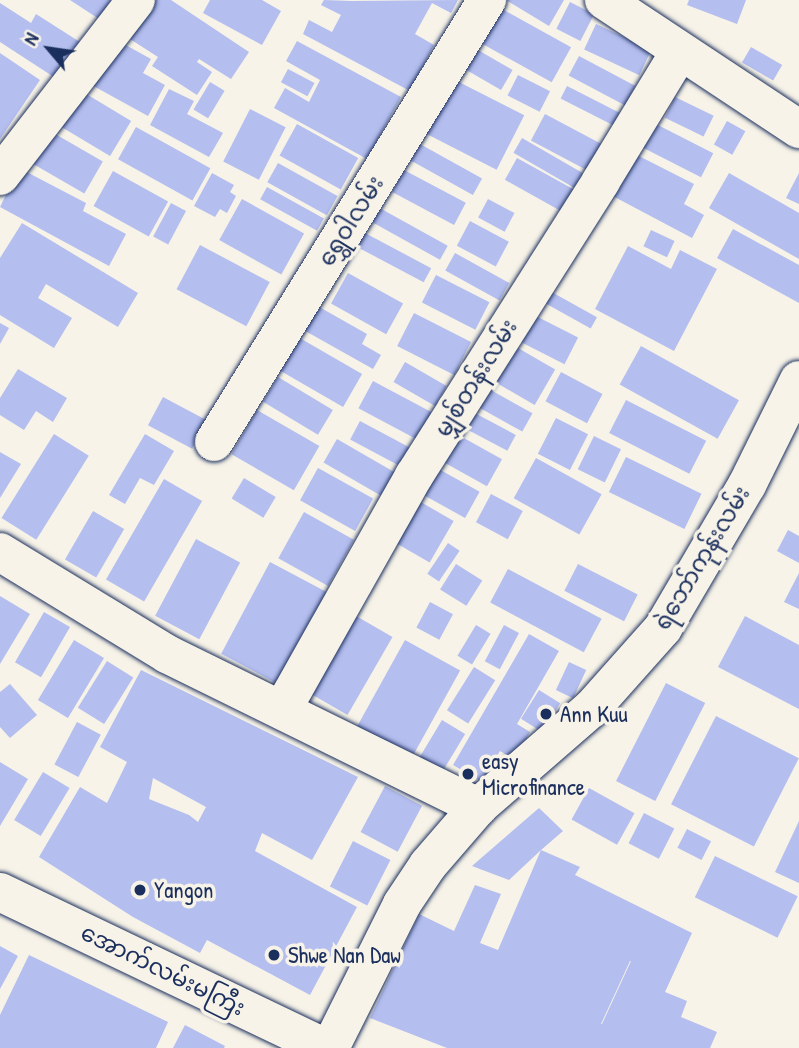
<!DOCTYPE html>
<html>
<head>
<meta charset="utf-8">
<style>
  body { margin:0 }
  #map { position:relative; width:799px; height:1048px; overflow:hidden; background:#f7f3e8; font-family:"Patrick Hand","Noto Sans Myanmar",sans-serif }
  div>[style] { position:absolute }
  .building>* { inset:0; background:#b4beef; transform-origin:0 0 }
  .roads { filter:drop-shadow(0 0 2px #1b2f5e) drop-shadow(0 0 2px #1b2f5e) }
  .street>* { height:38px; margin:-19px; padding:0 19px; transform-origin:19px; border-radius:19px; background:#f7f3e8 }
  .secondary>* { height:38px; margin:-19px; padding:0 19px; transform-origin:19px; border-radius:19px; background:#f7f3e8 }
  .dots>* { width:19px; height:19px; translate:-50% -50%; box-sizing:border-box; border:4px solid #f7f3e8; border-radius:50% }
  span { translate:-50% -50%; white-space:nowrap; text-align:center; line-height:1.15; -webkit-text-stroke:7px #f7f3e8; paint-order:stroke }
  .street-label { font-size:23px; color:#1b2f5e }
  .poi-label { font-size:23px; color:#1b2f5e }
  .left { translate:0 -50%; text-align:left }
  .north { position:absolute; left:14px; top:14px; width:70px; height:70px; -webkit-text-stroke:5px #f7f3e8; paint-order:stroke; rotate:299deg; font-size:19px; font-weight:700; line-height:28px; text-align:center; color:#1b2f5e }
  .north::after { content:''; display:block; margin:auto; width:24px; height:32px; background:#1b2f5e; clip-path:polygon(50% 0,100% 100%,50% 72%,0 100%) }
</style>
</head>
<body>
<div id="map">
  <div class="building">
    <div style="clip-path:polygon(70px 0,111px 0,99px 19px)"></div>
    <div style="clip-path:polygon(156px 0,171px 0,249px 52px,231px 79px,199px 59px,197px 62px,212px 72px,197px 95px,152px 66px,158px 57px,130px 39px)"></div>
    <div style="clip-path:polygon(210px 0,262px 0,281px 11px,262px 45px,203px 13px)"></div>
    <div style="clip-path:polygon(324px 0,352px 1px,458px 0,451px 13px,432px 3px,415px 34px,434px 45px,410px 91px,303px 34px,309px 20px,332px 32px,341px 15px,321px 5px)"></div>
    <div style="clip-path:polygon(506px 0,564px 0,549px 26px)"></div>
    <div style="clip-path:polygon(689px 0,746px 0,737px 24px,687px 5px)"></div>
    <div style="left:570px;top:2px;width:27px;height:30px;rotate:27deg"></div>
    <div style="clip-path:polygon(0 3px,31px 23px,36px 14px,83px 44px,60px 81px,0 42px)"></div>
    <div style="left:502px;top:9px;width:79px;height:40px;rotate:29deg"></div>
    <div style="left:596px;top:24px;width:61px;height:28px;rotate:25deg"></div>
    <div style="clip-path:polygon(113px 38px,151px 59px,143px 73px,165px 85px,148px 116px,88px 83px)"></div>
    <div style="clip-path:polygon(297px 41px,401px 97px,367px 159px,274px 108px,285px 88px,309px 102px,320px 80px,286px 61px)"></div>
    <div style="left:471px;top:46px;width:48px;height:23px;rotate:30deg"></div>
    <div style="left:751px;top:47px;width:36px;height:18px;rotate:30deg"></div>
    <div style="clip-path:polygon(0 53px,40px 80px,0 139px)"></div>
    <div style="left:579px;top:56px;width:64px;height:22px;rotate:28deg"></div>
    <div style="left:288px;top:69px;width:30px;height:15px;rotate:28deg"></div>
    <div style="left:518px;top:75px;width:36px;height:23px;rotate:27deg"></div>
    <div style="left:453px;top:79px;width:80px;height:61px;rotate:27deg"></div>
    <div style="left:210px;top:82px;width:17px;height:32px;rotate:31deg"></div>
    <div style="left:567px;top:86px;width:60px;height:14px;rotate:27deg"></div>
    <div style="left:78px;top:89px;width:62px;height:41px;rotate:31deg"></div>
    <div style="clip-path:polygon(169px 89px,194px 101px,187px 114px,223px 133px,209px 157px,150px 125px)"></div>
    <div style="left:675px;top:97px;width:43px;height:23px;rotate:26deg"></div>
    <div style="left:250px;top:109px;width:40px;height:59px;rotate:27deg"></div>
    <div style="left:545px;top:114px;width:64px;height:30px;rotate:28deg"></div>
    <div style="left:650px;top:121px;width:71px;height:27px;rotate:27deg"></div>
    <div style="left:727px;top:121px;width:21px;height:27px;rotate:29deg"></div>
    <div style="left:297px;top:124px;width:70px;height:36px;rotate:29deg"></div>
    <div style="left:136px;top:127px;width:85px;height:37px;rotate:29deg"></div>
    <div style="left:50px;top:131px;width:61px;height:37px;rotate:30deg"></div>
    <div style="left:522px;top:138px;width:78px;height:17px;rotate:30deg"></div>
    <div style="left:420px;top:144px;width:71px;height:19px;rotate:29deg"></div>
    <div style="clip-path:polygon(631px 152px,694px 184px,684px 204px,704px 215px,692px 238px,609px 194px)"></div>
    <div style="left:517px;top:158px;width:65px;height:25px;rotate:29deg"></div>
    <div style="left:278px;top:163px;width:68px;height:22px;rotate:29deg"></div>
    <div style="clip-path:polygon(19px 168px,86px 203px,83px 211px,126px 234px,109px 266px,0 207px)"></div>
    <div style="left:404px;top:170px;width:70px;height:25px;rotate:28deg"></div>
    <div style="left:113px;top:171px;width:63px;height:40px;rotate:29deg"></div>
    <div style="clip-path:polygon(212px 173px,234px 185px,230px 192px,236px 196px,227px 213px,220px 209px,215px 217px,194px 206px)"></div>
    <div style="clip-path:polygon(729px 173px,799px 213px,799px 259px,709px 208px)"></div>
    <div style="clip-path:polygon(799px 173px,799px 204px,786px 198px)"></div>
    <div style="left:267px;top:187px;width:65px;height:14px;rotate:29deg"></div>
    <div style="left:242px;top:199px;width:71px;height:47px;rotate:29deg"></div>
    <div style="left:488px;top:199px;width:30px;height:21px;rotate:28deg"></div>
    <div style="left:171px;top:203px;width:17px;height:38px;rotate:28deg"></div>
    <div style="left:376px;top:206px;width:82px;height:16px;rotate:29deg"></div>
    <div style="left:470px;top:221px;width:44px;height:28px;rotate:28deg"></div>
    <div style="clip-path:polygon(22px 223px,138px 293px,118px 327px,46px 284px,38px 298px,72px 318px,54px 348px,0 315px,0 258px)"></div>
    <div style="clip-path:polygon(733px 229px,799px 265px,799px 303px,717px 258px)"></div>
    <div style="left:651px;top:230px;width:26px;height:18px;rotate:25deg"></div>
    <div style="left:365px;top:233px;width:75px;height:16px;rotate:28deg"></div>
    <div style="left:200px;top:245px;width:79px;height:50px;rotate:28deg"></div>
    <div style="clip-path:polygon(628px 246px,671px 269px,680px 250px,717px 269px,674px 351px,595px 309px)"></div>
    <div style="left:455px;top:253px;width:62px;height:20px;rotate:29deg"></div>
    <div style="left:348px;top:273px;width:63px;height:35px;rotate:29deg"></div>
    <div style="left:436px;top:275px;width:60px;height:31px;rotate:27deg"></div>
    <div style="left:548px;top:290px;width:56px;height:13px;rotate:29deg"></div>
    <div style="clip-path:polygon(314px 304px,367px 334px,362px 344px,381px 355px,373px 369px,300px 328px)"></div>
    <div style="left:414px;top:313px;width:64px;height:37px;rotate:27deg"></div>
    <div style="left:530px;top:313px;width:54px;height:30px;rotate:27deg"></div>
    <div style="clip-path:polygon(0 323px,9px 328px,0 344px)"></div>
    <div style="left:298px;top:337px;width:74px;height:38px;rotate:30deg"></div>
    <div style="left:511px;top:344px;width:51px;height:41px;rotate:30deg"></div>
    <div style="left:641px;top:346px;width:112px;height:44px;rotate:29deg"></div>
    <div style="left:405px;top:362px;width:48px;height:23px;rotate:30deg"></div>
    <div style="clip-path:polygon(18px 369px,67px 398px,53px 422px,36px 411px,24px 430px,0 415px,0 398px)"></div>
    <div style="left:561px;top:372px;width:47px;height:33px;rotate:28deg"></div>
    <div style="left:278px;top:377px;width:64px;height:29px;rotate:31deg"></div>
    <div style="left:373px;top:381px;width:67px;height:31px;rotate:28deg"></div>
    <div style="left:487px;top:388px;width:52px;height:21px;rotate:29deg"></div>
    <div style="left:163px;top:397px;width:50px;height:32px;rotate:28deg"></div>
    <div style="left:626px;top:400px;width:90px;height:37px;rotate:27deg"></div>
    <div style="left:257px;top:410px;width:72px;height:51px;rotate:30deg"></div>
    <div style="left:469px;top:410px;width:53px;height:18px;rotate:28deg"></div>
    <div style="left:556px;top:418px;width:36px;height:40px;rotate:27deg"></div>
    <div style="left:360px;top:421px;width:61px;height:21px;rotate:28deg"></div>
    <div style="left:453px;top:432px;width:56px;height:31px;rotate:29deg"></div>
    <div style="left:54px;top:434px;width:41px;height:99px;rotate:32deg"></div>
    <div style="clip-path:polygon(145px 434px,174px 451px,154px 485px,140px 478px,125px 504px,109px 495px)"></div>
    <div style="left:594px;top:436px;width:30px;height:37px;rotate:26deg"></div>
    <div style="left:337px;top:439px;width:67px;height:27px;rotate:30deg"></div>
    <div style="clip-path:polygon(0 452px,21px 464px,0 498px)"></div>
    <div style="left:626px;top:457px;width:84px;height:39px;rotate:26deg"></div>
    <div style="left:536px;top:458px;width:75px;height:46px;rotate:29deg"></div>
    <div style="left:435px;top:467px;width:51px;height:30px;rotate:29deg"></div>
    <div style="left:318px;top:468px;width:63px;height:37px;rotate:29deg"></div>
    <div style="left:244px;top:478px;width:37px;height:24px;rotate:31deg"></div>
    <div style="left:164px;top:479px;width:44px;height:116px;rotate:30deg"></div>
    <div style="left:491px;top:494px;width:36px;height:32px;rotate:28deg"></div>
    <div style="left:419px;top:501px;width:40px;height:48px;rotate:30deg"></div>
    <div style="left:93px;top:511px;width:36px;height:56px;rotate:30deg"></div>
    <div style="left:304px;top:512px;width:57px;height:53px;rotate:29deg"></div>
    <div style="clip-path:polygon(788px 530px,799px 536px,799px 563px,777px 551px)"></div>
    <div style="left:196px;top:539px;width:50px;height:87px;rotate:28deg"></div>
    <div style="left:448px;top:543px;width:14px;height:37px;rotate:34deg"></div>
    <div style="left:270px;top:562px;width:70px;height:104px;rotate:28deg"></div>
    <div style="left:456px;top:564px;width:31px;height:30px;rotate:32deg"></div>
    <div style="left:578px;top:564px;width:67px;height:30px;rotate:27deg"></div>
    <div style="left:508px;top:569px;width:106px;height:38px;rotate:28deg"></div>
    <div style="clip-path:polygon(799px 573px,799px 609px,784px 602px)"></div>
    <div style="clip-path:polygon(0 596px,30px 614px,0 664px)"></div>
    <div style="left:430px;top:602px;width:26px;height:29px;rotate:28deg"></div>
    <div style="left:344px;top:609px;width:56px;height:90px;rotate:30deg"></div>
    <div style="left:44px;top:612px;width:30px;height:58px;rotate:30deg"></div>
    <div style="clip-path:polygon(745px 616px,799px 645px,799px 709px,718px 667px)"></div>
    <div style="left:476px;top:625px;width:17px;height:36px;rotate:31deg"></div>
    <div style="left:504px;top:625px;width:17px;height:41px;rotate:28deg"></div>
    <div style="clip-path:polygon(529px 634px,559px 651px,517px 724px,530px 732px,515px 760px,500px 751px,482px 782px,453px 765px)"></div>
    <div style="left:74px;top:640px;width:35px;height:70px;rotate:31deg"></div>
    <div style="left:405px;top:640px;width:63px;height:100px;rotate:29deg"></div>
    <div style="left:107px;top:661px;width:31px;height:55px;rotate:32deg"></div>
    <div style="left:569px;top:662px;width:19px;height:31px;rotate:25deg"></div>
    <div style="left:474px;top:667px;width:25px;height:51px;rotate:32deg"></div>
    <div style="clip-path:polygon(evenodd,141px 670px,358px 777px,312px 860px,262px 833px,255px 851px,357px 907px,310px 995px,207px 940px,200px 953px,133px 917px,39px 857px,80px 787px,107px 803px,127px 762px,100px 747px,141px 670px,153px 778px,206px 807px,198px 822px,189px 815px,149px 799px,153px 778px)"></div>
    <div style="left:666px;top:683px;width:44px;height:110px;rotate:27deg"></div>
    <div style="clip-path:polygon(10px 684px,37px 715px,10px 738px,0 727px,0 692px)"></div>
    <div style="left:539px;top:690px;width:25px;height:34px;rotate:32deg"></div>
    <div style="left:716px;top:716px;width:93px;height:99px;rotate:27deg"></div>
    <div style="left:442px;top:720px;width:27px;height:48px;rotate:31deg"></div>
    <div style="left:77px;top:722px;width:27px;height:48px;rotate:28deg"></div>
    <div style="clip-path:polygon(0 762px,28px 779px,0 826px)"></div>
    <div style="left:43px;top:772px;width:31px;height:56px;rotate:31deg"></div>
    <div style="left:385px;top:786px;width:42px;height:52px;rotate:28deg"></div>
    <div style="left:589px;top:788px;width:52px;height:36px;rotate:29deg"></div>
    <div style="clip-path:polygon(evenodd,539px 808px,563px 831px,541px 850px,580px 867px,575px 875px,692px 933px,665px 992px,687px 1001px,681px 1017px,717px 1032px,710px 1048px,447px 1048px,370px 1018px,419px 914px,454px 931px,475px 885px,501px 894px,480px 943px,498px 950px,541px 850px,509px 880px,472px 866px,539px 808px,630px 961px,631px 961px,602px 1024px,601px 1024px,630px 961px)"></div>
    <div style="left:644px;top:813px;width:34px;height:34px;rotate:27deg"></div>
    <div style="clip-path:polygon(799px 821px,799px 883px,775px 872px)"></div>
    <div style="left:687px;top:829px;width:27px;height:21px;rotate:27deg"></div>
    <div style="left:353px;top:841px;width:42px;height:51px;rotate:27deg"></div>
    <div style="left:715px;top:856px;width:92px;height:46px;rotate:26deg"></div>
    <div style="clip-path:polygon(0 946px,18px 956px,0 989px)"></div>
    <div style="clip-path:polygon(29px 955px,168px 1022px,156px 1048px,0 1048px,0 1015px)"></div>
    <div style="clip-path:polygon(185px 1025px,225px 1046px,224px 1048px,173px 1048px)"></div>
  </div>
  <div class="roads">
    <div class="street">
      <div style="left:604px;top:0;width:234px;rotate:33.5deg"></div>
      <div style="left:0;top:176px;width:222px;rotate:-52.3deg"></div>
      <div style="left:214px;top:442px;width:520px;rotate:-58.3deg"></div>
      <div style="left:0;top:552px;width:196px;rotate:31.4deg"></div>
      <div style="left:167px;top:654px;width:347px;rotate:26.2deg"></div>
      <div style="left:282px;top:710px;width:269px;rotate:-60.6deg"></div>
      <div style="left:414px;top:476px;width:349px;rotate:-57.6deg"></div>
      <div style="left:601px;top:181px;width:152px;rotate:-58.7deg"></div>
      <div style="left:330px;top:1048px;width:161px;rotate:-63.4deg"></div>
      <div style="left:402px;top:904px;width:47px;rotate:-56.3deg"></div>
      <div style="left:428px;top:865px;width:77px;rotate:-49.2deg"></div>
      <div style="left:478px;top:807px;width:151px;rotate:-41deg"></div>
      <div style="left:592px;top:708px;width:107px;rotate:-48.4deg"></div>
      <div style="left:663px;top:628px;width:166px;rotate:-59.6deg"></div>
      <div style="left:747px;top:485px;width:117px;rotate:-63.7deg"></div>
    </div>
    <div class="secondary">
      <div style="left:0;top:892px;width:361px;rotate:25.6deg"></div>
    </div>
  </div>
  <div class="dots">
    <div style="left:546px;top:714px;background:#1b2f5e"></div>
    <div style="left:468px;top:774px;background:#1b2f5e"></div>
    <div style="left:140px;top:890px;background:#1b2f5e"></div>
    <div style="left:274px;top:955px;background:#1b2f5e"></div>
  </div>
  <div class="street-label">
    <span style="left:351px;top:221px;rotate:-58deg">ရွှေဝါလမ်း</span>
    <span style="left:476px;top:378px;rotate:-58deg">မျှစ်တန်းလမ်း</span>
    <span style="left:702px;top:558px;rotate:-59deg">ရဲဘော်ကုန်းလမ်း</span>
    <span style="left:163px;top:970px;rotate:26deg">အောက်လမ်းမကြီး</span>
  </div>
  <div class="poi-label">
    <span class="left" style="left:560px;top:714px">Ann Kuu</span>
    <span class="left" style="left:482px;top:774px">easy<br>Microfinance</span>
    <span class="left" style="left:154px;top:890px">Yangon</span>
    <span class="left" style="left:288px;top:955px">Shwe Nan Daw</span>
  </div>
  <div class="north">N</div>
</div>
</body>
</html>
